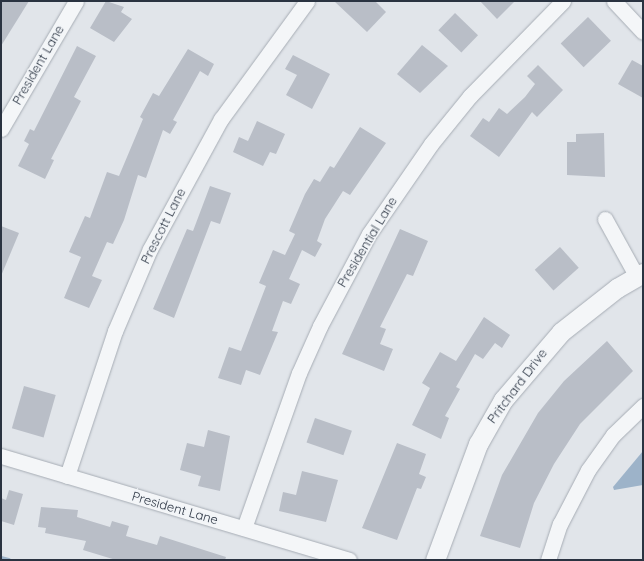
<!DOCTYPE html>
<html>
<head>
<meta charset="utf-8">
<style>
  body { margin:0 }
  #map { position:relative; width:644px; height:561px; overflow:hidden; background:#e1e5ea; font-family:Quicksand,sans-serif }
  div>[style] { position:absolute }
  .water>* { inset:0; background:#9db3c9 }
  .stream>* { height:4px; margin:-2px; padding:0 2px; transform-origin:2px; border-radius:2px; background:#9db3c9 }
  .building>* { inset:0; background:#b9bec7; transform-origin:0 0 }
  .roads { filter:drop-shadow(0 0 1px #a6acb4) drop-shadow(0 0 1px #a6acb4) }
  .minor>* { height:15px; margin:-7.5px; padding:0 7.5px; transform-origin:7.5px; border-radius:7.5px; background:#f4f6f8 }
  .tertiary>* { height:19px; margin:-9.5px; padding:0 9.5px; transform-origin:9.5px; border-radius:9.5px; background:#f4f6f8 }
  span { translate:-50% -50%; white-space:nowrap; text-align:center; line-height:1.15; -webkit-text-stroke:3px #f1f4f7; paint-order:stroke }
  .street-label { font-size:13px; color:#2a3341 }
  .frame { position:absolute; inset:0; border:2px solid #2a3341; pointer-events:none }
</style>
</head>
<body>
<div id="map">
  <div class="water">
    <div style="clip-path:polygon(643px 451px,643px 485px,614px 490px,613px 487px)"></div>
  </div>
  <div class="stream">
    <div style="left:1px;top:558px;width:8px;rotate:14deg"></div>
  </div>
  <div class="building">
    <div style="clip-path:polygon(1px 1px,29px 1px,1px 46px)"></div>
    <div style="clip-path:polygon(106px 1px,124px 7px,121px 12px,132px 19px,114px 42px,90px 28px)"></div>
    <div style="clip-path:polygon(334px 1px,375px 1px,386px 12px,367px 32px)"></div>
    <div style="clip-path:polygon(480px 1px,515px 1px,497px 19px)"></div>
    <div style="left:455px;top:13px;width:32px;height:24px;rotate:44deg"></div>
    <div style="left:588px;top:17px;width:33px;height:38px;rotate:46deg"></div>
    <div style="clip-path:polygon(422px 45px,448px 66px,420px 93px,397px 74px)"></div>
    <div style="clip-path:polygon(77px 46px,96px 56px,74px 97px,81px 101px,51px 159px,54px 160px,45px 179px,18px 166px,29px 144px,24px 141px,30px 129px,34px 131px)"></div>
    <div style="clip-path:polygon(188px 49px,214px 64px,208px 76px,200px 71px,173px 120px,177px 122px,170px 134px,163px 130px,146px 178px,138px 175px,124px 220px,113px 244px,107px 242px,92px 276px,102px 280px,89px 308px,64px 298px,81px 257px,69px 252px,85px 216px,90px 218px,107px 172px,119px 176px,143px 119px,140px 117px,153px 93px,159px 96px)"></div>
    <div style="clip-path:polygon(293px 55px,330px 74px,312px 109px,286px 95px,297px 75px,285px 69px)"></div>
    <div style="clip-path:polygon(632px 60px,643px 66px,643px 98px,618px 84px)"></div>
    <div style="clip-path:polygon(538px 65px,563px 90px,537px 117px,532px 112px,499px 157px,470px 136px,483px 118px,489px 122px,499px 108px,507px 114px,525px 97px,535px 84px,527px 76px)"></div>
    <div style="clip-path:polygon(257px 121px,285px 134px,276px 154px,270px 152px,263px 166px,233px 152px,239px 137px,248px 141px)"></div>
    <div style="clip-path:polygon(360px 127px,386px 143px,350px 195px,343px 191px,325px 219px,317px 241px,322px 244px,315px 257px,302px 250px,289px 279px,300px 284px,291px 304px,283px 301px,272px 331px,278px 332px,260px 375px,246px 370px,241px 385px,218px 378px,229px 347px,241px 351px,266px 286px,259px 283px,273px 250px,285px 255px,295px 234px,289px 231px,305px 194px,314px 179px,320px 182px,330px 166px,334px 168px)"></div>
    <div style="clip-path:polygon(604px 133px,605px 177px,567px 175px,567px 142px,576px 142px,576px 134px)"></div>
    <div style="clip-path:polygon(210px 186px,231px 193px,220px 224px,211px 221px,174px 318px,153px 309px,187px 229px,193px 231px)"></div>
    <div style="clip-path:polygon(1px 226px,19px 233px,1px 276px)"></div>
    <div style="clip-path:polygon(400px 229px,428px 241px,413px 276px,407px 274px,380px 327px,386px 329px,380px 344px,393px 349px,384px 371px,342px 354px)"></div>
    <div style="left:560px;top:247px;width:28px;height:34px;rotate:48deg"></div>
    <div style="clip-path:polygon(484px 317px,510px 335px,502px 348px,495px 343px,483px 359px,475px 354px,456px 387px,460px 389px,445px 416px,449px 418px,441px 439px,412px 425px,430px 388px,422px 383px,440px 352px,456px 361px)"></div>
    <div style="clip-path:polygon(607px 341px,633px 371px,580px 424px,554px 464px,534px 503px,520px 548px,480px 536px,502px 475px,538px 413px,564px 381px)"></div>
    <div style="left:24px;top:386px;width:33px;height:44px;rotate:16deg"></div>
    <div style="left:315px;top:418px;width:39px;height:26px;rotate:19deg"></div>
    <div style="clip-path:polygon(208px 430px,230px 436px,220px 491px,198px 486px,201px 476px,180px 470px,187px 443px,204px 447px)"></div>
    <div style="clip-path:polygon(397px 443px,426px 454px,419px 474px,426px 477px,421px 489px,417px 488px,397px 540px,362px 528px)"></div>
    <div style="clip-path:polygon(302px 471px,338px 480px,326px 522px,279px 511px,283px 492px,296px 495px)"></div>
    <div style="clip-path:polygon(9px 490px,23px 494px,14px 525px,1px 521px,1px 498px,6px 500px)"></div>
    <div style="clip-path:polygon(41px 507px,78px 510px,77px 517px,110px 527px,112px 521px,129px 526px,126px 536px,157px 545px,160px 536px,226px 557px,225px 560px,116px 560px,83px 550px,86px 541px,45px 533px,46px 528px,38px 527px)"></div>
  </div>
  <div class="roads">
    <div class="minor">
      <div style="left:614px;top:1px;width:42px;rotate:46.9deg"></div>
      <div style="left:1px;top:129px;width:148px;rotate:-59.6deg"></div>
      <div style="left:605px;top:219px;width:66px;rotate:61.1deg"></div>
      <div style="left:1px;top:456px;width:363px;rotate:16.6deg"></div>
      <div style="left:67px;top:476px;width:153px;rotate:-71.7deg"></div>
      <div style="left:115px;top:331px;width:89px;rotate:-66.9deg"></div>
      <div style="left:150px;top:249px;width:148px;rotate:-61.4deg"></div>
      <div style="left:221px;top:119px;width:146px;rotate:-53.9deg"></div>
      <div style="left:244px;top:528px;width:164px;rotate:-70.5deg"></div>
      <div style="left:299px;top:373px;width:51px;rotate:-65.9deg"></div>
      <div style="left:320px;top:326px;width:104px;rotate:-62deg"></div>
      <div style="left:369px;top:234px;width:109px;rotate:-55.4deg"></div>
      <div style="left:431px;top:144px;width:62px;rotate:-50.9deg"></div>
      <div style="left:470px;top:96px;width:133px;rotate:-45.6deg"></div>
      <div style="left:548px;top:560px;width:38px;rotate:-72deg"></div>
      <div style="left:560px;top:524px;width:61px;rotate:-62.6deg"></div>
      <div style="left:588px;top:470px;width:43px;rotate:-54.5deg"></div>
      <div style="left:613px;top:435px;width:42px;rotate:-44deg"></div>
    </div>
    <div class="tertiary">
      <div style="left:435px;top:560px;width:124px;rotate:-69.7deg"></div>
      <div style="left:478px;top:444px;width:51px;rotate:-60.4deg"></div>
      <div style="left:503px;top:400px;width:89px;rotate:-49.5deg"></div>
      <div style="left:561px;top:332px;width:71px;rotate:-38.2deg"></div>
      <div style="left:617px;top:288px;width:30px;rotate:-30deg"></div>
    </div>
  </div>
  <div class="street-label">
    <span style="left:38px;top:65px;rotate:-60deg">President Lane</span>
    <span style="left:163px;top:226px;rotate:-63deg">Prescott Lane</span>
    <span style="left:367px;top:242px;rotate:-59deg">Presidential Lane</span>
    <span style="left:517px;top:386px;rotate:-53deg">Pritchard Drive</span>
    <span style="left:175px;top:508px;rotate:16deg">President Lane</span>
  </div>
  <div class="frame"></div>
</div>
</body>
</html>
